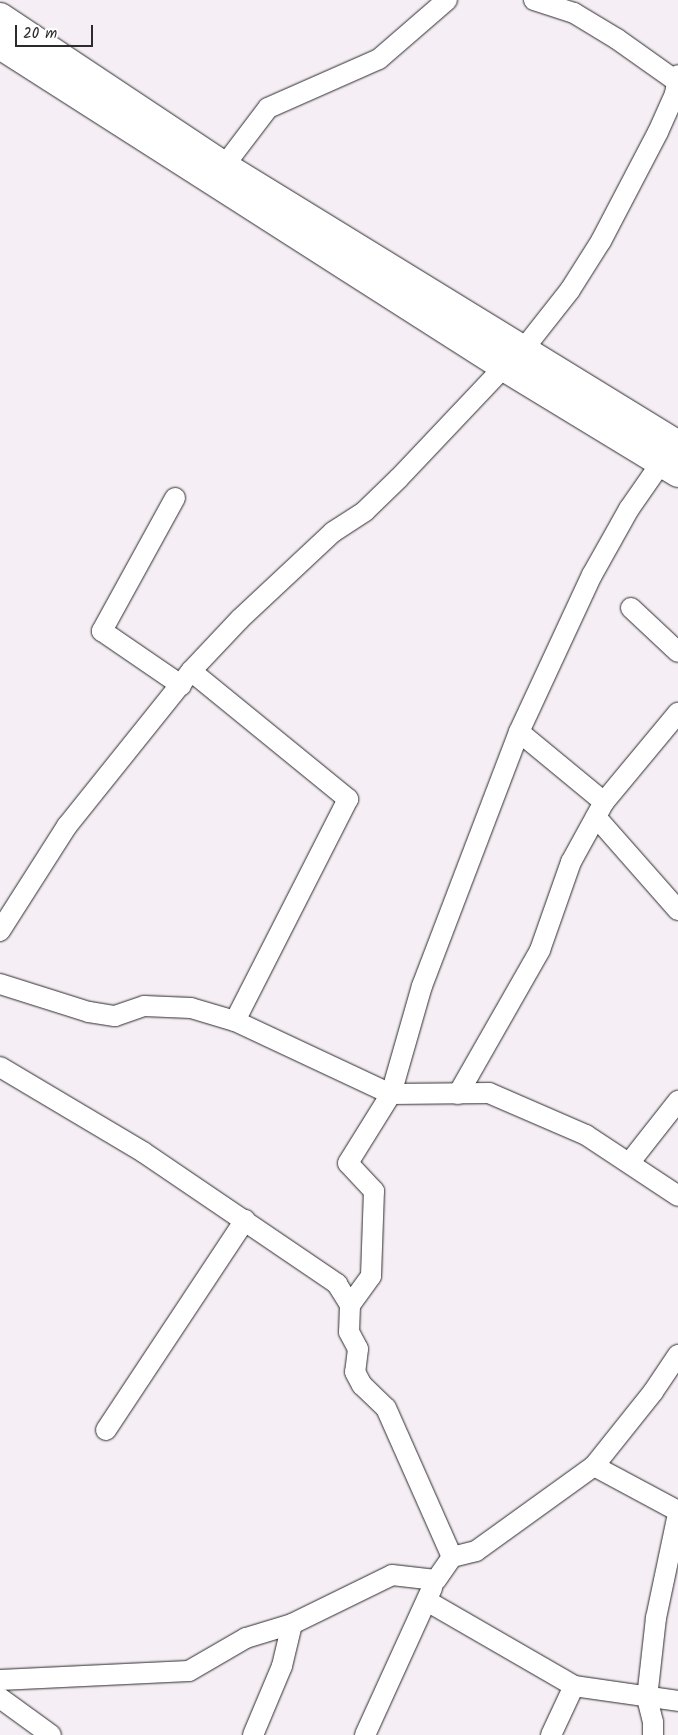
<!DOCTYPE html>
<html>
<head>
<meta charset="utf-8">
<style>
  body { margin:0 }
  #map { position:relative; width:678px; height:1735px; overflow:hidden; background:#f6eef5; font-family:Kalam,sans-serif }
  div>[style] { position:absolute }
  .roads { filter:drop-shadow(0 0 1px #2b2b2b) drop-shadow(0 0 1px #2b2b2b) }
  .street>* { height:20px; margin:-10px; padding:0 10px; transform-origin:10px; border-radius:10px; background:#fff }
  .secondary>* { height:28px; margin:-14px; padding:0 14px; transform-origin:14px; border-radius:14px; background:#fff }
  span { translate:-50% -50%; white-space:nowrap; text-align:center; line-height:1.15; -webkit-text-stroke:4px #fff; paint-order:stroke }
  .scale { position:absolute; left:15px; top:25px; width:78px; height:22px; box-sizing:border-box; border:2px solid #2b2b2b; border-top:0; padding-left:6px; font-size:15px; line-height:18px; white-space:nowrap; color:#2b2b2b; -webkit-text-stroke:4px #fff; paint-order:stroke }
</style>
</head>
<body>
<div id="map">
  <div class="roads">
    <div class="street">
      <div style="left:534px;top:0;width:42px;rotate:18deg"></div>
      <div style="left:574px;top:13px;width:50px;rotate:31.2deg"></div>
      <div style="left:617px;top:39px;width:72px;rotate:35.4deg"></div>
      <div style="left:224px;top:166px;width:73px;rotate:-52.8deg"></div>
      <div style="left:268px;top:108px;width:121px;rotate:-23.8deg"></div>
      <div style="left:379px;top:59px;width:90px;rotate:-40.9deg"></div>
      <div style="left:522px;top:351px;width:78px;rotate:-51.8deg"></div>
      <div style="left:570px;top:290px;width:58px;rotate:-57.7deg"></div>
      <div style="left:601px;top:241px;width:123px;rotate:-62.4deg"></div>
      <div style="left:658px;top:132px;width:42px;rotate:-65.9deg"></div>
      <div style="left:675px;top:94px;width:19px;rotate:-81deg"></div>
      <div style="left:175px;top:498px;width:152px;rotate:118.8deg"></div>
      <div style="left:102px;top:631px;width:96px;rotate:34.4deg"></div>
      <div style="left:631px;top:608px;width:64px;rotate:43.1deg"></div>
      <div style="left:191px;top:671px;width:203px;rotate:39.2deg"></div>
      <div style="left:348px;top:799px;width:249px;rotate:117deg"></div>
      <div style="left:604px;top:802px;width:116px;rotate:-50.3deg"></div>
      <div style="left:596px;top:817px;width:124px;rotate:48.6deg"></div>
      <div style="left:0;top:931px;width:125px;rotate:-57.5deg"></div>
      <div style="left:67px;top:826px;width:198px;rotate:-51.3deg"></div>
      <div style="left:191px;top:671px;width:71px;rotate:-46.7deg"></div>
      <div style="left:240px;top:619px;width:127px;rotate:-43.1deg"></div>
      <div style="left:333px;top:532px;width:38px;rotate:-33deg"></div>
      <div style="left:365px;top:511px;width:47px;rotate:-44.1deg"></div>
      <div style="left:399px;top:478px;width:153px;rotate:-46.6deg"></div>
      <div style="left:0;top:984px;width:93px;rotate:17.5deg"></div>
      <div style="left:89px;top:1012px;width:26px;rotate:9deg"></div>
      <div style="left:115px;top:1016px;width:31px;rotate:-19deg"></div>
      <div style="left:144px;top:1006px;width:47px;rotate:2.4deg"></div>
      <div style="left:191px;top:1008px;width:46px;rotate:16.5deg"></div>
      <div style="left:235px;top:1021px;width:172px;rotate:25.1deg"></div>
      <div style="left:391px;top:1094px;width:98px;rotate:-0.6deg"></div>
      <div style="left:489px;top:1093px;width:106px;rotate:23.4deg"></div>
      <div style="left:586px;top:1135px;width:110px;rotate:33.5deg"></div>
      <div style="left:0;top:1067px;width:166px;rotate:30.7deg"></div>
      <div style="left:143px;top:1152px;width:235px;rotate:34.2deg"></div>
      <div style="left:337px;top:1284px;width:25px;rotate:58deg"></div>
      <div style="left:350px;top:1305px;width:27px;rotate:92deg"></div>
      <div style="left:349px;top:1332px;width:19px;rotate:62deg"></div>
      <div style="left:358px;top:1349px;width:23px;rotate:97deg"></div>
      <div style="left:355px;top:1372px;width:15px;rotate:62deg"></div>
      <div style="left:362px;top:1385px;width:33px;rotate:44deg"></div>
      <div style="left:386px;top:1408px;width:163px;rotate:66.1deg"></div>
      <div style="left:458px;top:1094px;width:166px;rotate:-60.3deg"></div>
      <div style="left:540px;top:950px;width:93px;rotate:-70.6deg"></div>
      <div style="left:571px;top:862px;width:68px;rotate:-61.2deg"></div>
      <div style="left:604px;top:802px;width:110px;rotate:-140.5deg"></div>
      <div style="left:630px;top:1162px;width:78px;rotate:-51.8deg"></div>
      <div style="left:350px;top:1305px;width:36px;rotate:-54deg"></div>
      <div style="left:371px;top:1276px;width:85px;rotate:-88deg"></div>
      <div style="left:374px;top:1191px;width:38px;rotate:-133deg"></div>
      <div style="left:348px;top:1163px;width:81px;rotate:-58.1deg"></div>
      <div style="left:391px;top:1094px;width:112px;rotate:-74deg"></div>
      <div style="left:422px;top:986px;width:272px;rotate:-69.1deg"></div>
      <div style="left:519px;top:732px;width:173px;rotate:-65.1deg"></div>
      <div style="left:592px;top:575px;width:76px;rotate:-60.7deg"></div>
      <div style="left:629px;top:509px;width:56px;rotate:-55.2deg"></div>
      <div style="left:106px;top:1430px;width:252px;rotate:-56.5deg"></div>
      <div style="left:594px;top:1466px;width:95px;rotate:28.2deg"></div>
      <div style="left:427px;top:1601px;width:170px;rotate:30deg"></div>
      <div style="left:574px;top:1686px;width:105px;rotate:8.2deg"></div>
      <div style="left:0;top:1680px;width:189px;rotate:-2.7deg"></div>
      <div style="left:189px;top:1671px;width:66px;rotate:-30.1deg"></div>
      <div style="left:246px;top:1638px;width:48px;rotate:-16.9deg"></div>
      <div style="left:292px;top:1624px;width:111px;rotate:-26.1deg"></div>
      <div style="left:392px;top:1575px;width:44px;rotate:6.5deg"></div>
      <div style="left:436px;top:1580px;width:28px;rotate:-55deg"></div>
      <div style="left:452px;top:1557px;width:25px;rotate:-14deg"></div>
      <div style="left:476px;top:1551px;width:145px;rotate:-35.8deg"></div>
      <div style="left:594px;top:1466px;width:95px;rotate:-51.4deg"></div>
      <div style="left:653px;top:1392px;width:45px;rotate:-56deg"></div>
      <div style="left:0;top:1698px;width:63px;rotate:36deg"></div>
      <div style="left:253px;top:1735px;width:75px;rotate:-67.2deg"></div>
      <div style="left:282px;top:1666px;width:43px;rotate:-76.6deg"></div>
      <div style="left:365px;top:1735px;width:162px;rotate:-65.5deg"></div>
      <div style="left:551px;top:1735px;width:54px;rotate:-64.9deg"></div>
      <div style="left:653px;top:1735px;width:13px;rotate:-90deg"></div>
      <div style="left:653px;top:1722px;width:25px;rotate:-104deg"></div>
      <div style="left:647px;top:1698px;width:81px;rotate:-83.6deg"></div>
      <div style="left:656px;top:1618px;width:106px;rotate:-78.1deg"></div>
    </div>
    <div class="secondary">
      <div style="left:0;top:17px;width:269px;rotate:33.6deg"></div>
      <div style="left:224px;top:166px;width:533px;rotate:31.57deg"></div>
      <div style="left:0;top:45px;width:598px;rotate:32.57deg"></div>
      <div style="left:504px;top:367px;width:204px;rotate:31.3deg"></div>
    </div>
  </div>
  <div class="scale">20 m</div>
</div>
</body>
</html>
